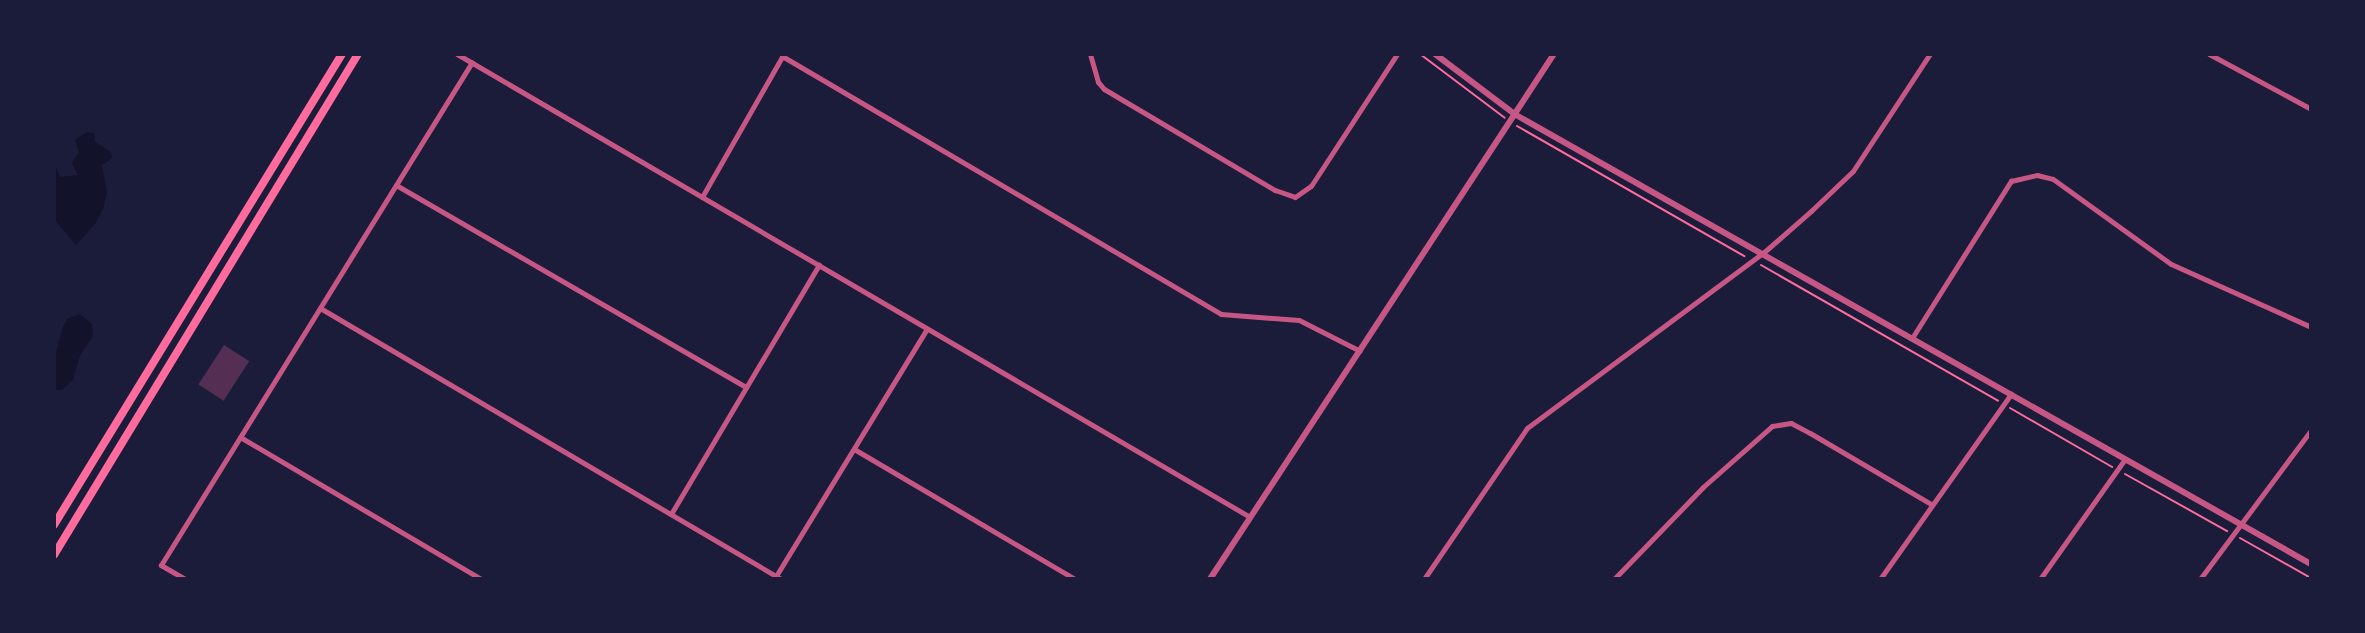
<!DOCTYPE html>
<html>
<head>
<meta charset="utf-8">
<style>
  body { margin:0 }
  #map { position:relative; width:2365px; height:633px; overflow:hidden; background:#1b1b3a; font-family:Cabin,sans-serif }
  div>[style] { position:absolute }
  .water>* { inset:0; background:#12122b }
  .building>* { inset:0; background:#542f53; transform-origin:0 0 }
  .path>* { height:2px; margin:-1px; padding:0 1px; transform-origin:1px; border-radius:1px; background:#ff6b9d }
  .minor>* { height:5px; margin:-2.5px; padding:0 2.5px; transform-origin:2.5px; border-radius:2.5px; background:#c65784 }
  .tertiary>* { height:6px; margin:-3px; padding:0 3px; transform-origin:3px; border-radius:3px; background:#c65784 }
  .trunk>* { height:8px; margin:-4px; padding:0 4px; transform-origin:4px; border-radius:4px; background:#ff6b9d }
  span { translate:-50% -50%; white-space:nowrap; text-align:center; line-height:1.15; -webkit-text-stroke:7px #1b1b3a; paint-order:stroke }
  .frame { position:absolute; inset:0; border:56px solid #1b1b3a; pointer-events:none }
</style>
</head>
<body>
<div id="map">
  <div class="water">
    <div style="clip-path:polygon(87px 132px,94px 133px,95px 142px,111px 152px,112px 158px,102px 165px,107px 192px,103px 209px,95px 224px,76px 245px,54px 219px,54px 161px,60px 177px,78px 175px,72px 163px,79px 152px,75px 140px)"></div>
    <div style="clip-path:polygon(80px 314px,92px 324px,93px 336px,80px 355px,73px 380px,62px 390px,55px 390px,54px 360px,63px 327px,67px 319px)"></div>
  </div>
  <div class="building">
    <div style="left:224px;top:345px;width:30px;height:47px;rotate:33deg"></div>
  </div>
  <div class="path">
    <div style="left:1420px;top:54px;width:106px;rotate:37deg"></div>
    <div style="left:1517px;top:126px;width:262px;rotate:29.8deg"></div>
    <div style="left:1761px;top:265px;width:273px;rotate:29.8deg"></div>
    <div style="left:2010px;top:408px;width:118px;rotate:30deg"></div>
    <div style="left:2125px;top:474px;width:117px;rotate:29.2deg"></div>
    <div style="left:2240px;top:538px;width:81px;rotate:29.4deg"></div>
  </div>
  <div class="minor">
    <div style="left:457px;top:54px;width:918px;rotate:30.28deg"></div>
    <div style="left:1090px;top:54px;width:29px;rotate:74deg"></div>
    <div style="left:1098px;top:82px;width:9px;rotate:49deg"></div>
    <div style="left:1104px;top:89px;width:199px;rotate:30.6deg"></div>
    <div style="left:1275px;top:190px;width:21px;rotate:19deg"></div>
    <div style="left:1295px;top:197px;width:19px;rotate:-35deg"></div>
    <div style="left:1311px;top:186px;width:158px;rotate:-56.9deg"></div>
    <div style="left:2209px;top:54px;width:116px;rotate:28.3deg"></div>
    <div style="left:782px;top:56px;width:509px;rotate:30.44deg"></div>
    <div style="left:1221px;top:314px;width:78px;rotate:4.4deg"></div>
    <div style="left:1299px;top:320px;width:68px;rotate:26.9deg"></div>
    <div style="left:396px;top:185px;width:404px;rotate:30deg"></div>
    <div style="left:702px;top:197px;width:163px;rotate:-60.3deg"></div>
    <div style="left:320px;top:308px;width:535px;rotate:30.45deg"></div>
    <div style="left:1912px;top:338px;width:186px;rotate:-57.8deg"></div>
    <div style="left:2011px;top:181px;width:27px;rotate:-13deg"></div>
    <div style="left:2037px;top:175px;width:16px;rotate:14deg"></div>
    <div style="left:2053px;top:179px;width:145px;rotate:35.8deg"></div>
    <div style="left:2171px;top:264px;width:154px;rotate:24.2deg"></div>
    <div style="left:240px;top:437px;width:280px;rotate:30.5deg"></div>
    <div style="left:854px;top:449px;width:256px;rotate:30.5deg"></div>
    <div style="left:671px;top:514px;width:290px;rotate:-59.3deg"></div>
    <div style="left:776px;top:576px;width:289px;rotate:-58.6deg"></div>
    <div style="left:185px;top:579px;width:28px;rotate:-150deg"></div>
    <div style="left:161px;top:565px;width:591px;rotate:-58.27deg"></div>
    <div style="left:1424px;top:579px;width:183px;rotate:-55.7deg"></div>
    <div style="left:1527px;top:428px;width:294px;rotate:-36.6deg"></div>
    <div style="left:1763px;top:253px;width:64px;rotate:-41.2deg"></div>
    <div style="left:1811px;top:211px;width:58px;rotate:-43.6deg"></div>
    <div style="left:1853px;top:171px;width:140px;rotate:-56.7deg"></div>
    <div style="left:1614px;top:579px;width:128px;rotate:-45.9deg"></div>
    <div style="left:1703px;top:487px;width:92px;rotate:-41.5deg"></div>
    <div style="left:1772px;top:426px;width:19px;rotate:-9deg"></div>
    <div style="left:1791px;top:423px;width:21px;rotate:28deg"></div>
    <div style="left:1810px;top:433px;width:140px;rotate:30.4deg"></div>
    <div style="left:1880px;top:579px;width:227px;rotate:-54.7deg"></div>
    <div style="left:2040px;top:579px;width:147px;rotate:-54.7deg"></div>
    <div style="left:2200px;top:579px;width:186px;rotate:-53.3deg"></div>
  </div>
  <div class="tertiary">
    <div style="left:1435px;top:54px;width:101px;rotate:37deg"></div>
    <div style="left:1516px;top:115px;width:913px;rotate:29.46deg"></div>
    <div style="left:1210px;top:579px;width:628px;rotate:-56.77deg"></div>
  </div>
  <div class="trunk">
    <div style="left:54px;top:525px;width:552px;rotate:-58.56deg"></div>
    <div style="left:54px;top:555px;width:586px;rotate:-58.75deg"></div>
  </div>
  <div class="frame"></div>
</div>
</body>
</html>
